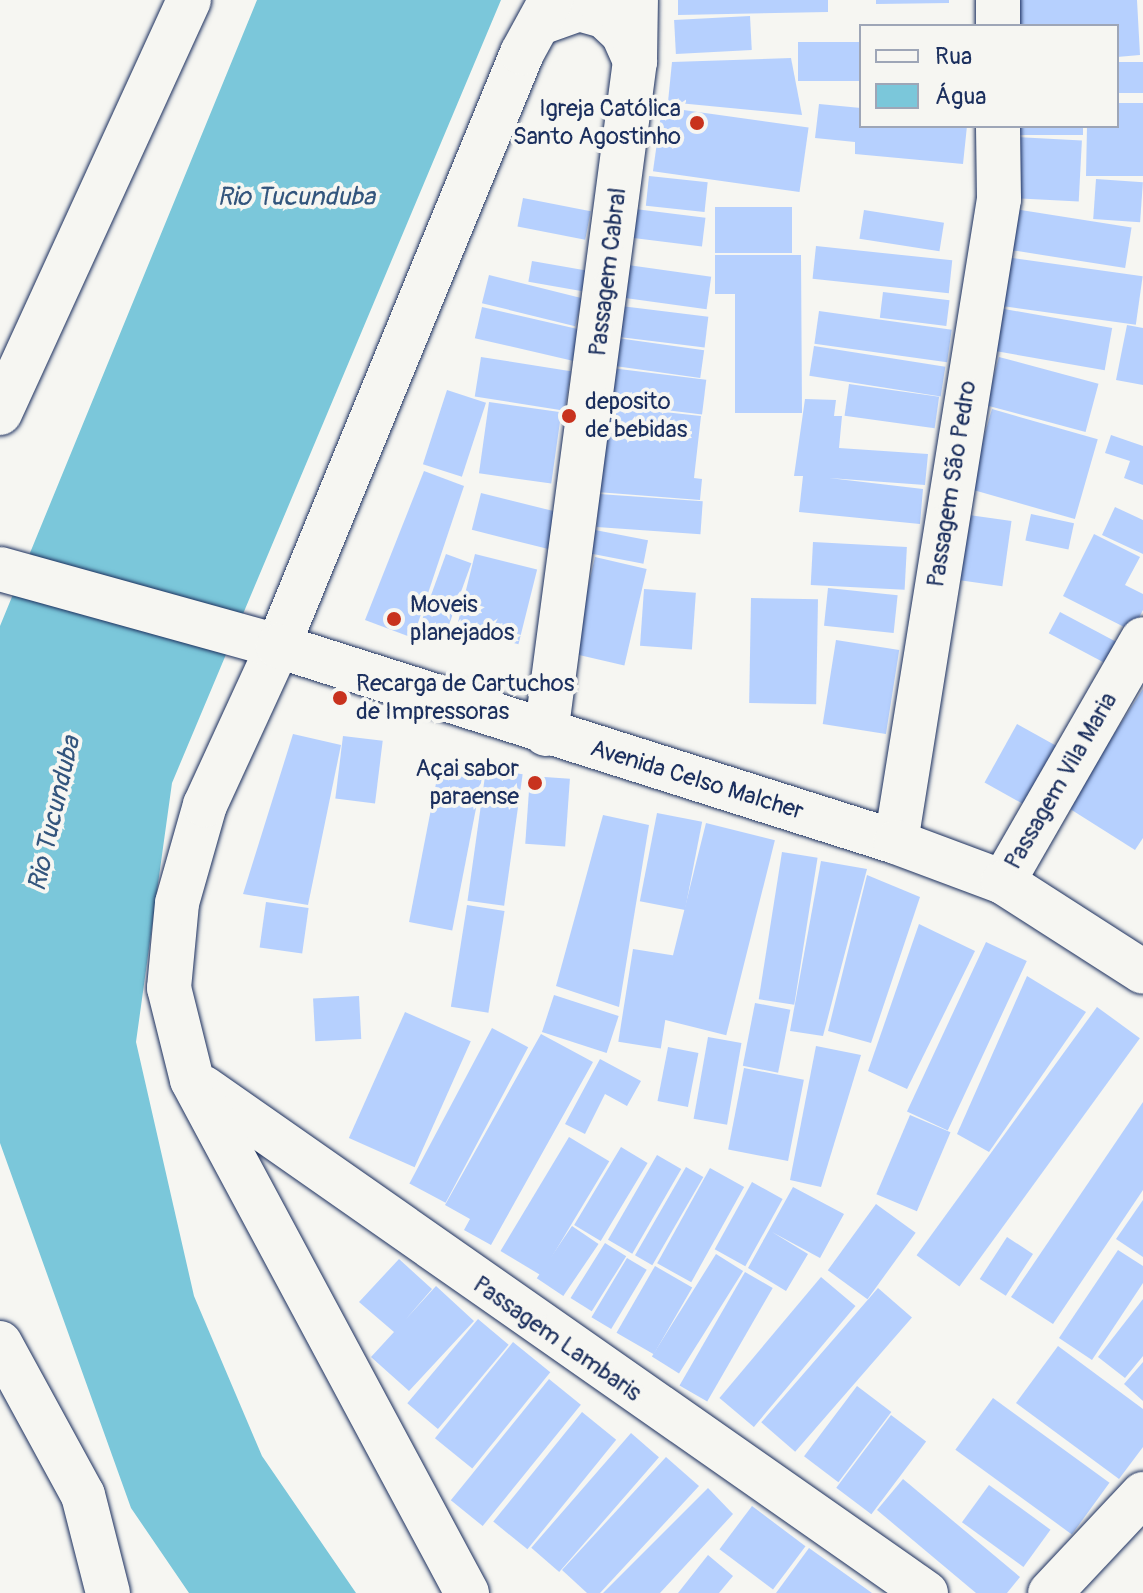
<!DOCTYPE html>
<html>
<head>
<meta charset="utf-8">
<style>
  body { margin:0 }
  #map { position:relative; width:1143px; height:1593px; overflow:hidden; background:#f6f6f2; font-family:Pangolin,sans-serif }
  div>[style] { position:absolute }
  .water>* { inset:0; background:#7bc7da }
  .building>* { inset:0; background:#b6d0fe; transform-origin:0 0 }
  .roads { filter:drop-shadow(0 0 2px #1b2f5e) drop-shadow(0 0 2px #1b2f5e) }
  .minor>* { height:44px; margin:-22px; padding:0 22px; transform-origin:22px; border-radius:22px; background:#f6f6f2 }
  .tertiary>* { height:44px; margin:-22px; padding:0 22px; transform-origin:22px; border-radius:22px; background:#f6f6f2 }
  .dots>* { width:22px; height:22px; translate:-50% -50%; box-sizing:border-box; border:4px solid #f6f6f2; border-radius:50% }
  span { translate:-50% -50%; white-space:nowrap; text-align:center; line-height:1.15; -webkit-text-stroke:8px #f6f6f2; paint-order:stroke }
  .poi-label { font-size:24px; color:#1b2f5e }
  .right { translate:-100% -50%; text-align:right }
  .left { translate:0 -50%; text-align:left }
  .street-label { font-size:24px; color:#1b2f5e }
  .water-label { font-size:26px; color:#33557d; font-style:italic }
  .legend { position:absolute; left:859px; top:24px; width:260px; height:104px; box-sizing:border-box; background:#f6f6f2; border:2px solid #9ea6b7; margin:0; padding:10px 14px; list-style:none; font-size:24px; color:#1b2f5e }
  .legend li { display:flex; align-items:center; gap:16px; height:40px }
  .legend b { width:40px; border:2px solid #9ea6b7 }
</style>
</head>
<body>
<div id="map">
  <div class="water">
    <div style="clip-path:polygon(257px 0,501px 0,172px 783px,136px 1042px,194px 1296px,262px 1456px,356px 1593px,189px 1593px,131px 1508px,0 1143px,0 626px)"></div>
  </div>
  <div class="building">
    <div style="clip-path:polygon(678px 0,828px 0,828px 12px,678px 15px)"></div>
    <div style="clip-path:polygon(876px 0,949px 0,949px 3px,876px 4px)"></div>
    <div style="clip-path:polygon(1017px 0,1137px 0,1140px 55px,1117px 57px,1117px 26px,1019px 26px)"></div>
    <div style="left:750px;top:16px;width:34px;height:76px;rotate:87deg"></div>
    <div style="left:861px;top:42px;width:39px;height:63px;rotate:90deg"></div>
    <div style="clip-path:polygon(791px 58px,802px 115px,668px 102px,672px 62px)"></div>
    <div style="left:1143px;top:62px;width:31px;height:26px;rotate:90deg"></div>
    <div style="clip-path:polygon(1117px 103px,1143px 103px,1143px 176px,1086px 176px,1087px 126px,1117px 126px)"></div>
    <div style="clip-path:polygon(819px 104px,861px 108px,861px 126px,967px 126px,963px 164px,855px 154px,855px 142px,815px 138px)"></div>
    <div style="left:662px;top:107px;width:148px;height:65px;rotate:8deg"></div>
    <div style="left:1016px;top:126px;width:67px;height:9px"></div>
    <div style="left:1015px;top:137px;width:67px;height:61px;rotate:3deg"></div>
    <div style="left:649px;top:176px;width:59px;height:30px;rotate:6deg"></div>
    <div style="left:1096px;top:179px;width:47px;height:40px;rotate:4deg"></div>
    <div style="left:523px;top:198px;width:69px;height:29px;rotate:11deg"></div>
    <div style="left:715px;top:207px;width:77px;height:46px"></div>
    <div style="left:635px;top:209px;width:71px;height:29px;rotate:7deg"></div>
    <div style="left:1014px;top:209px;width:119px;height:41px;rotate:9deg"></div>
    <div style="left:864px;top:210px;width:81px;height:29px;rotate:9deg"></div>
    <div style="left:816px;top:246px;width:137px;height:33px;rotate:6deg"></div>
    <div style="clip-path:polygon(715px 255px,801px 255px,802px 413px,735px 413px,735px 294px,715px 294px)"></div>
    <div style="left:1005px;top:257px;width:139px;height:49px;rotate:8deg"></div>
    <div style="left:532px;top:261px;width:55px;height:21px;rotate:10deg"></div>
    <div style="left:628px;top:265px;width:84px;height:33px;rotate:8deg"></div>
    <div style="left:489px;top:275px;width:96px;height:29px;rotate:14deg"></div>
    <div style="left:883px;top:292px;width:67px;height:26px;rotate:7deg"></div>
    <div style="left:621px;top:306px;width:88px;height:31px;rotate:7deg"></div>
    <div style="left:482px;top:307px;width:108px;height:32px;rotate:13deg"></div>
    <div style="left:993px;top:307px;width:121px;height:43px;rotate:10deg"></div>
    <div style="left:819px;top:311px;width:134px;height:33px;rotate:8deg"></div>
    <div style="clip-path:polygon(1127px 325px,1143px 328px,1143px 385px,1116px 380px)"></div>
    <div style="left:617px;top:338px;width:88px;height:28px;rotate:8deg"></div>
    <div style="left:814px;top:346px;width:133px;height:30px;rotate:9deg"></div>
    <div style="left:481px;top:357px;width:91px;height:40px;rotate:9deg"></div>
    <div style="left:999px;top:357px;width:103px;height:50px;rotate:15deg"></div>
    <div style="left:611px;top:368px;width:96px;height:35px;rotate:7deg"></div>
    <div style="left:849px;top:384px;width:91px;height:32px;rotate:8deg"></div>
    <div style="left:447px;top:390px;width:41px;height:78px;rotate:18deg"></div>
    <div style="clip-path:polygon(805px 399px,836px 400px,834px 416px,842px 416px,839px 448px,928px 454px,925px 485px,829px 478px,923px 489px,920px 524px,799px 512px,803px 476px,794px 476px)"></div>
    <div style="left:489px;top:402px;width:73px;height:72px;rotate:8deg"></div>
    <div style="clip-path:polygon(609px 406px,701px 416px,694px 478px,702px 479px,700px 500px,597px 492px,602px 436px,668px 441px,605px 433px)"></div>
    <div style="left:992px;top:409px;width:110px;height:83px;rotate:16deg"></div>
    <div style="clip-path:polygon(1111px 435px,1143px 446px,1143px 485px,1124px 478px,1130px 461px,1105px 453px)"></div>
    <div style="clip-path:polygon(424px 471px,464px 486px,413px 638px,365px 620px)"></div>
    <div style="left:481px;top:493px;width:81px;height:38px;rotate:14deg"></div>
    <div style="left:599px;top:494px;width:104px;height:33px;rotate:4deg"></div>
    <div style="clip-path:polygon(1115px 507px,1143px 520px,1143px 554px,1102px 535px)"></div>
    <div style="left:962px;top:514px;width:50px;height:66px;rotate:8deg"></div>
    <div style="left:1031px;top:514px;width:44px;height:27px;rotate:12deg"></div>
    <div style="left:595px;top:530px;width:54px;height:24px;rotate:11deg"></div>
    <div style="clip-path:polygon(1094px 534px,1140px 557px,1125px 585px,1143px 594px,1143px 610px,1132px 631px,1063px 596px)"></div>
    <div style="left:813px;top:542px;width:94px;height:43px;rotate:3deg"></div>
    <div style="left:446px;top:554px;width:27px;height:76px;rotate:20deg"></div>
    <div style="left:475px;top:554px;width:64px;height:77px;rotate:14deg"></div>
    <div style="left:595px;top:557px;width:53px;height:99px;rotate:13deg"></div>
    <div style="left:828px;top:588px;width:70px;height:38px;rotate:6deg"></div>
    <div style="left:644px;top:589px;width:52px;height:57px;rotate:4deg"></div>
    <div style="left:751px;top:598px;width:67px;height:105px;rotate:1deg"></div>
    <div style="left:1060px;top:612px;width:72px;height:24px;rotate:28deg"></div>
    <div style="left:836px;top:640px;width:64px;height:85px;rotate:9deg"></div>
    <div style="clip-path:polygon(1143px 689px,1143px 838px,1135px 850px,1067px 807px)"></div>
    <div style="left:1017px;top:724px;width:54px;height:67px;rotate:29deg"></div>
    <div style="clip-path:polygon(293px 734px,341px 745px,308px 905px,243px 894px)"></div>
    <div style="left:343px;top:736px;width:40px;height:63px;rotate:7deg"></div>
    <div style="left:439px;top:768px;width:44px;height:157px;rotate:11deg"></div>
    <div style="left:486px;top:769px;width:37px;height:133px;rotate:8deg"></div>
    <div style="left:530px;top:776px;width:40px;height:68px;rotate:4deg"></div>
    <div style="left:657px;top:813px;width:46px;height:90px;rotate:11deg"></div>
    <div style="clip-path:polygon(603px 815px,649px 825px,619px 1007px,556px 986px)"></div>
    <div style="left:706px;top:823px;width:71px;height:201px;rotate:14deg"></div>
    <div style="left:782px;top:852px;width:36px;height:149px;rotate:9deg"></div>
    <div style="clip-path:polygon(821px 861px,867px 869px,823px 1036px,790px 1031px)"></div>
    <div style="clip-path:polygon(867px 875px,920px 897px,871px 1043px,828px 1031px)"></div>
    <div style="left:266px;top:902px;width:43px;height:46px;rotate:8deg"></div>
    <div style="left:467px;top:905px;width:38px;height:103px;rotate:9deg"></div>
    <div style="clip-path:polygon(919px 924px,975px 951px,907px 1089px,868px 1071px)"></div>
    <div style="left:986px;top:942px;width:45px;height:187px;rotate:25deg"></div>
    <div style="left:633px;top:949px;width:43px;height:94px;rotate:9deg"></div>
    <div style="clip-path:polygon(1027px 976px,1086px 1012px,989px 1152px,957px 1134px)"></div>
    <div style="left:554px;top:995px;width:68px;height:39px;rotate:18deg"></div>
    <div style="left:359px;top:996px;width:43px;height:46px;rotate:87deg"></div>
    <div style="left:755px;top:1003px;width:36px;height:64px;rotate:11deg"></div>
    <div style="left:1097px;top:1007px;width:53px;height:307px;rotate:36deg"></div>
    <div style="left:405px;top:1012px;width:72px;height:138px;rotate:24deg"></div>
    <div style="left:492px;top:1028px;width:41px;height:176px;rotate:28deg"></div>
    <div style="clip-path:polygon(541px 1034px,593px 1062px,491px 1245px,464px 1230px,470px 1219px,445px 1205px)"></div>
    <div style="left:708px;top:1037px;width:34px;height:83px;rotate:10deg"></div>
    <div style="clip-path:polygon(816px 1046px,861px 1055px,821px 1187px,790px 1180px)"></div>
    <div style="left:668px;top:1047px;width:31px;height:55px;rotate:11deg"></div>
    <div style="clip-path:polygon(600px 1059px,641px 1081px,627px 1106px,605px 1094px,585px 1134px,565px 1124px)"></div>
    <div style="left:744px;top:1068px;width:61px;height:83px;rotate:11deg"></div>
    <div style="clip-path:polygon(1143px 1102px,1143px 1190px,1053px 1324px,1011px 1297px)"></div>
    <div style="left:910px;top:1115px;width:44px;height:86px;rotate:23deg"></div>
    <div style="left:569px;top:1137px;width:47px;height:133px;rotate:31deg"></div>
    <div style="left:621px;top:1147px;width:31px;height:91px;rotate:31deg"></div>
    <div style="left:657px;top:1155px;width:28px;height:98px;rotate:30deg"></div>
    <div style="left:686px;top:1167px;width:20px;height:102px;rotate:30deg"></div>
    <div style="left:710px;top:1168px;width:39px;height:109px;rotate:29deg"></div>
    <div style="left:752px;top:1182px;width:35px;height:77px;rotate:29deg"></div>
    <div style="clip-path:polygon(793px 1187px,844px 1214px,820px 1258px,772px 1232px,808px 1254px,786px 1291px,748px 1268px)"></div>
    <div style="clip-path:polygon(1143px 1200px,1143px 1257px,1116px 1239px)"></div>
    <div style="left:876px;top:1204px;width:49px;height:82px;rotate:36deg"></div>
    <div style="left:572px;top:1226px;width:32px;height:63px;rotate:34deg"></div>
    <div style="left:1007px;top:1237px;width:31px;height:50px;rotate:33deg"></div>
    <div style="left:605px;top:1243px;width:25px;height:65px;rotate:32deg"></div>
    <div style="clip-path:polygon(1118px 1250px,1143px 1266px,1143px 1283px,1092px 1360px,1059px 1338px)"></div>
    <div style="left:716px;top:1254px;width:32px;height:121px;rotate:32deg"></div>
    <div style="left:627px;top:1258px;width:23px;height:69px;rotate:31deg"></div>
    <div style="clip-path:polygon(399px 1259px,432px 1289px,406px 1319px,436px 1286px,474px 1321px,409px 1391px,371px 1357px,394px 1332px,359px 1302px)"></div>
    <div style="left:655px;top:1266px;width:43px;height:77px;rotate:30deg"></div>
    <div style="left:745px;top:1272px;width:32px;height:131px;rotate:30deg"></div>
    <div style="left:821px;top:1277px;width:45px;height:158px;rotate:40deg"></div>
    <div style="left:878px;top:1288px;width:45px;height:178px;rotate:41deg"></div>
    <div style="clip-path:polygon(1143px 1299px,1143px 1356px,1125px 1378px,1098px 1357px)"></div>
    <div style="left:478px;top:1319px;width:40px;height:110px;rotate:40deg"></div>
    <div style="left:513px;top:1342px;width:48px;height:124px;rotate:39deg"></div>
    <div style="clip-path:polygon(1058px 1346px,1143px 1409px,1143px 1447px,1119px 1479px,1016px 1403px)"></div>
    <div style="clip-path:polygon(1143px 1362px,1143px 1401px,1124px 1384px)"></div>
    <div style="left:549px;top:1379px;width:41px;height:156px;rotate:39deg"></div>
    <div style="left:857px;top:1386px;width:43px;height:88px;rotate:37deg"></div>
    <div style="left:993px;top:1398px;width:144px;height:64px;rotate:36deg"></div>
    <div style="left:582px;top:1412px;width:44px;height:141px;rotate:39deg"></div>
    <div style="left:891px;top:1415px;width:44px;height:91px;rotate:37deg"></div>
    <div style="left:631px;top:1433px;width:37px;height:152px;rotate:41deg"></div>
    <div style="clip-path:polygon(666px 1457px,699px 1486px,600px 1593px,587px 1593px,562px 1570px)"></div>
    <div style="clip-path:polygon(903px 1479px,1020px 1577px,1007px 1593px,976px 1593px,877px 1510px)"></div>
    <div style="left:989px;top:1485px;width:76px;height:46px;rotate:36deg"></div>
    <div style="clip-path:polygon(708px 1488px,733px 1514px,660px 1593px,603px 1593px)"></div>
    <div style="left:752px;top:1506px;width:67px;height:54px;rotate:37deg"></div>
    <div style="clip-path:polygon(809px 1548px,872px 1593px,776px 1593px)"></div>
    <div style="clip-path:polygon(708px 1555px,733px 1576px,719px 1593px,678px 1593px)"></div>
  </div>
  <div class="roads">
    <div class="minor">
      <div style="left:540px;top:23px;width:41px;rotate:-19.7deg"></div>
      <div style="left:579px;top:9px;width:26px;rotate:16deg"></div>
      <div style="left:604px;top:16px;width:26px;rotate:43deg"></div>
      <div style="left:623px;top:34px;width:30px;rotate:66deg"></div>
      <div style="left:998px;top:26px;width:26px;rotate:-90deg"></div>
      <div style="left:0;top:413px;width:454px;rotate:-65.4deg"></div>
      <div style="left:546px;top:734px;width:679px;rotate:-82.47deg"></div>
      <div style="left:635px;top:61px;width:61px;rotate:-89.1deg"></div>
      <div style="left:896px;top:842px;width:651px;rotate:-80.9deg"></div>
      <div style="left:999px;top:199px;width:73px;rotate:-90.8deg"></div>
      <div style="left:1003px;top:882px;width:280px;rotate:-60.1deg"></div>
      <div style="left:204px;top:1088px;width:881px;rotate:34.97deg"></div>
      <div style="left:0;top:1343px;width:173px;rotate:61.4deg"></div>
      <div style="left:83px;top:1495px;width:101px;rotate:75.7deg"></div>
      <div style="left:467px;top:1593px;width:582px;rotate:-118.19deg"></div>
      <div style="left:192px;top:1080px;width:95px;rotate:-104deg"></div>
      <div style="left:169px;top:988px;width:85px;rotate:-84.6deg"></div>
      <div style="left:177px;top:903px;width:102px;rotate:-74.1deg"></div>
      <div style="left:205px;top:805px;width:175px;rotate:-65.3deg"></div>
      <div style="left:278px;top:646px;width:641px;rotate:-67.63deg"></div>
      <div style="left:522px;top:53px;width:60px;rotate:-61.3deg"></div>
      <div style="left:1050px;top:1593px;width:136px;rotate:-46.8deg"></div>
    </div>
    <div class="tertiary">
      <div style="left:0;top:569px;width:288px;rotate:15.5deg"></div>
      <div style="left:278px;top:646px;width:648px;rotate:17.6deg"></div>
      <div style="left:896px;top:842px;width:114px;rotate:20.5deg"></div>
      <div style="left:1003px;top:882px;width:166px;rotate:32.7deg"></div>
    </div>
  </div>
  <div class="dots">
    <div style="left:697px;top:123px;background:#c8321e"></div>
    <div style="left:569px;top:416px;background:#c8321e"></div>
    <div style="left:394px;top:619px;background:#c8321e"></div>
    <div style="left:340px;top:698px;background:#c8321e"></div>
    <div style="left:535px;top:783px;background:#c8321e"></div>
  </div>
  <div class="poi-label">
    <span class="right" style="left:681px;top:123px">Igreja Católica<br>Santo Agostinho</span>
    <span class="left" style="left:585px;top:416px">deposito<br>de bebidas</span>
    <span class="left" style="left:410px;top:619px">Moveis<br>planejados</span>
    <span class="left" style="left:356px;top:698px">Recarga de Cartuchos<br>de Impressoras</span>
    <span class="right" style="left:519px;top:783px">Açai sabor<br>paraense</span>
  </div>
  <div class="street-label">
    <span style="left:608px;top:272px;rotate:-83deg">Passagem Cabral</span>
    <span style="left:952px;top:484px;rotate:-81deg">Passagem São Pedro</span>
    <span style="left:697px;top:780px;rotate:17deg">Avenida Celso Malcher</span>
    <span style="left:1061px;top:781px;rotate:-60deg">Passagem Vila Maria</span>
    <span style="left:557px;top:1339px;rotate:35deg">Passagem Lambaris</span>
  </div>
  <div class="water-label">
    <span style="left:296px;top:198px">Rio Tucunduba</span>
    <span style="left:55px;top:814px;rotate:-77deg">Rio Tucunduba</span>
  </div>
  <ul class="legend">
  <li><b style="height:10px;background:#f6f6f2"></b>Rua</li>
  <li><b style="height:22px;background:#7bc7da"></b>Água</li>
  </ul>
</div>
</body>
</html>
